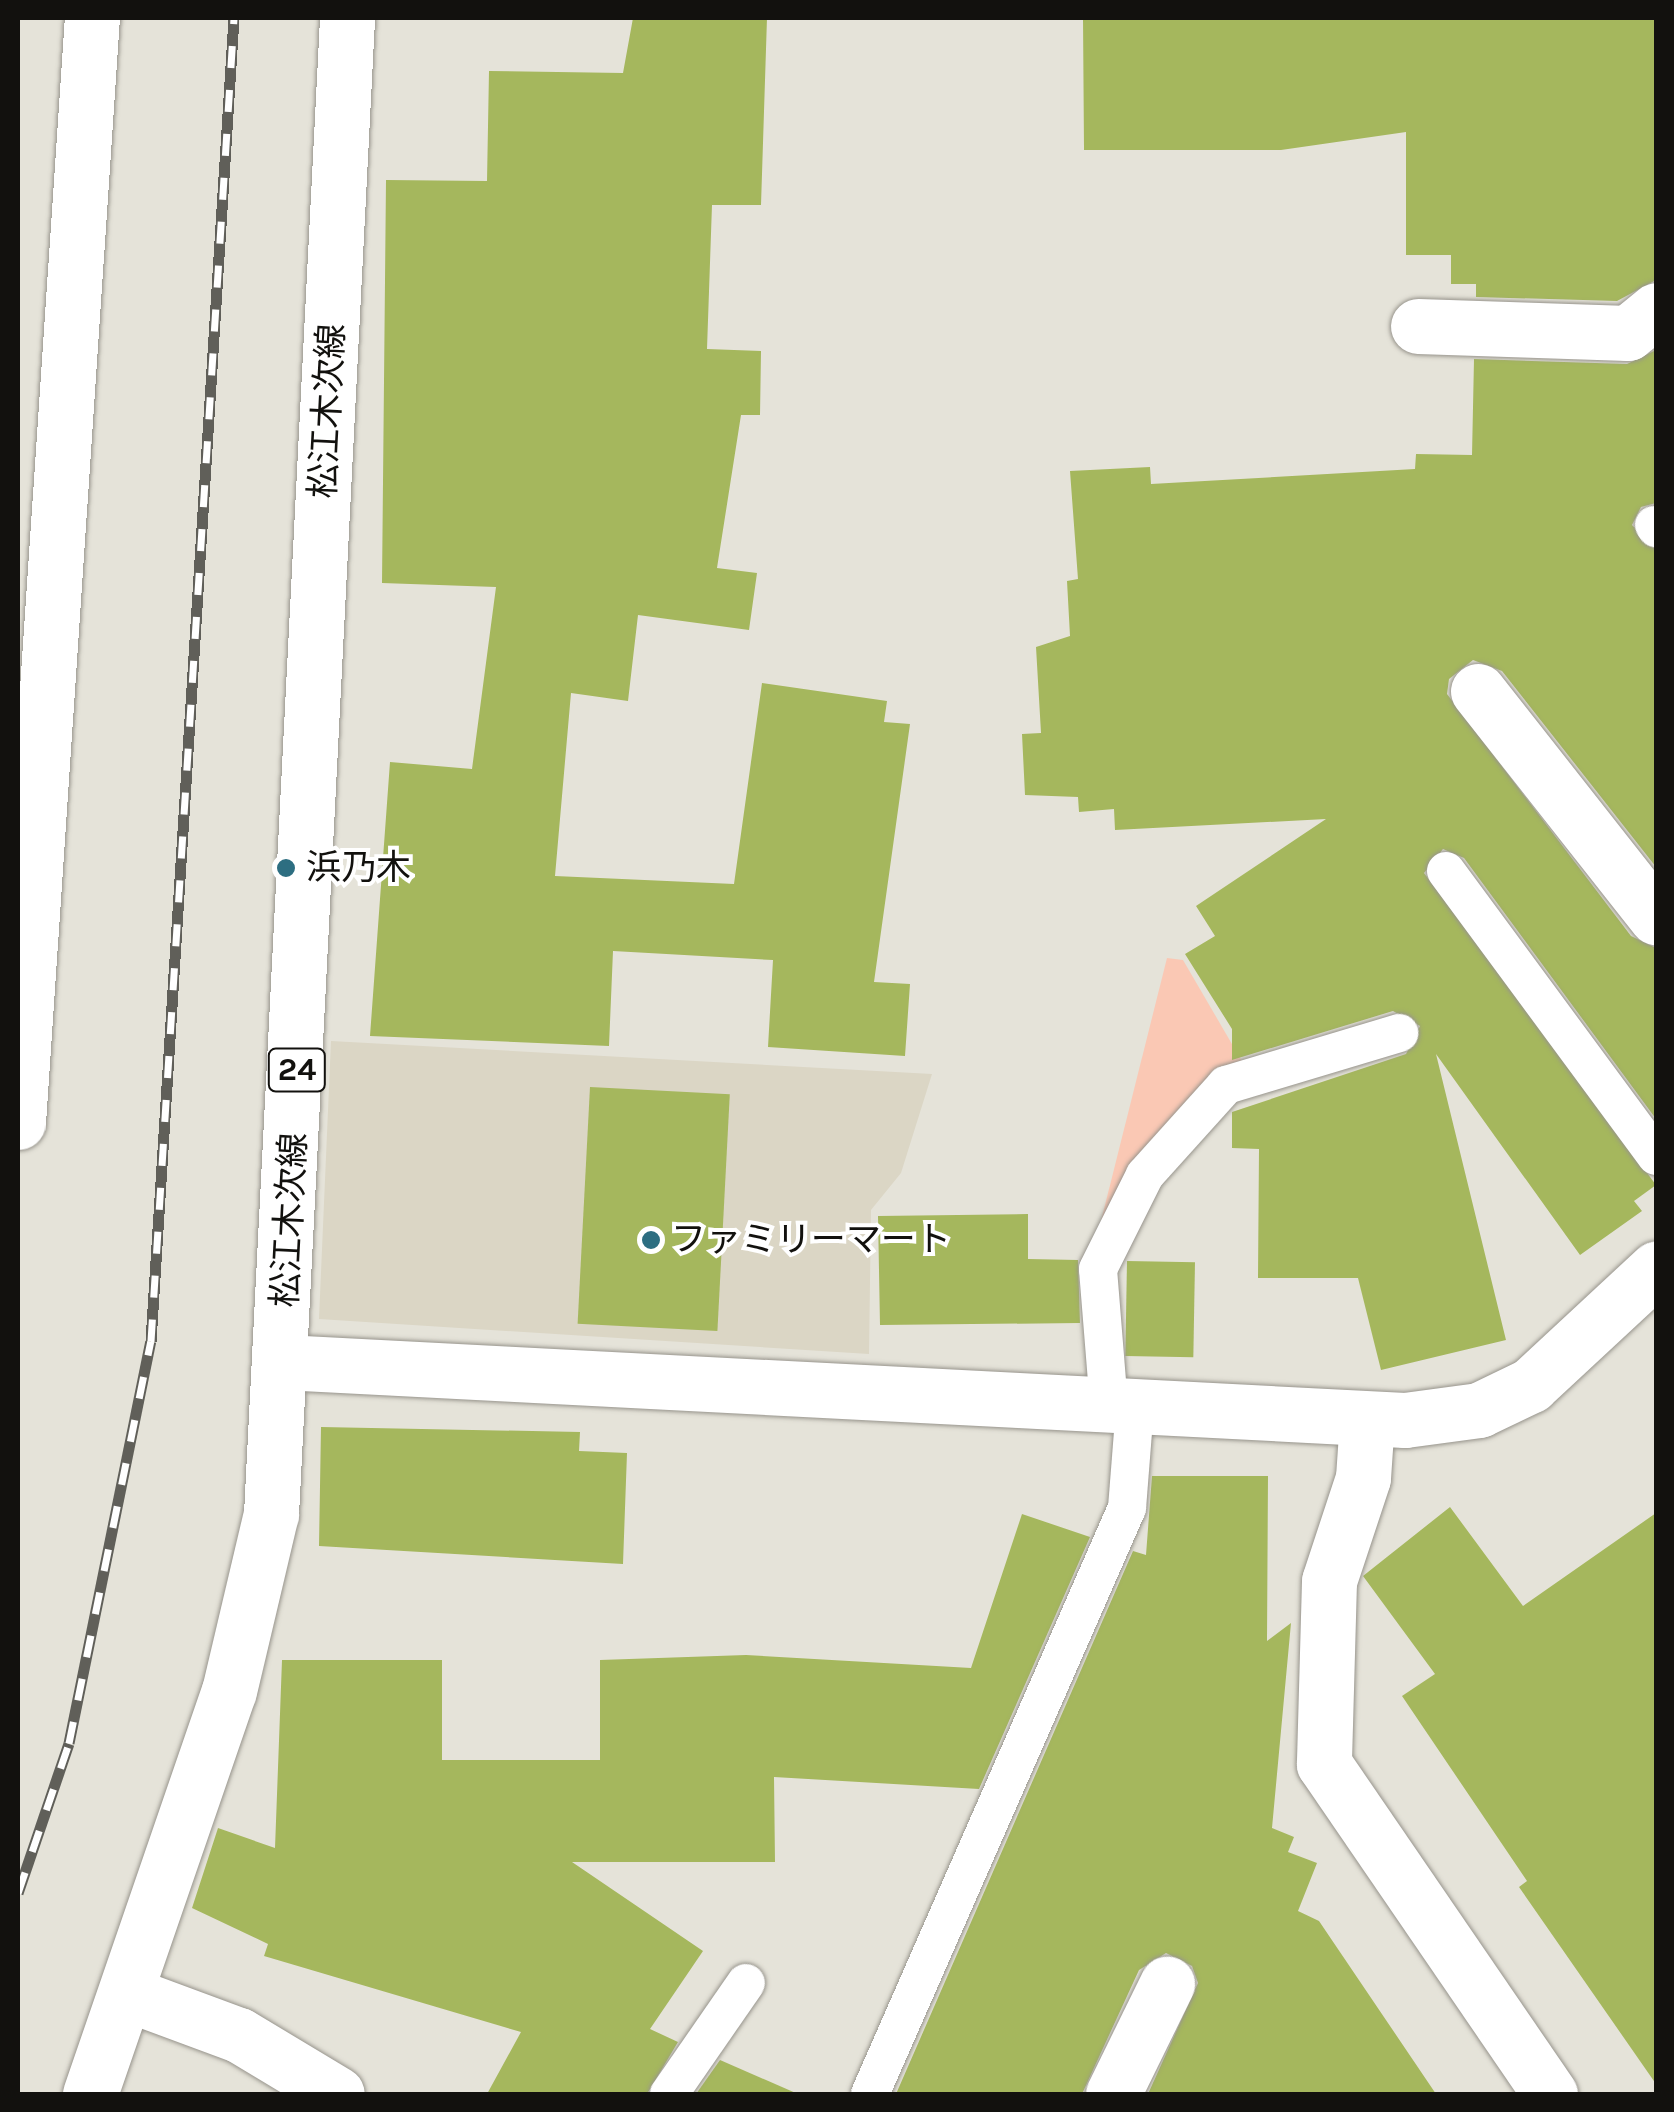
<!DOCTYPE html>
<html>
<head>
<meta charset="utf-8">
<style>
  body { margin:0 }
  #map { position:relative; width:1674px; height:2112px; overflow:hidden; background:#e5e3d9; font-family:Karla,"Noto Sans JP",sans-serif }
  div>[style] { position:absolute }
  .built>* { inset:0; background:#dbd6c5 }
  .green>* { inset:0; background:#fac8b4 }
  .building>* { inset:0; background:#a5b75d; transform-origin:0 0 }
  .roads { filter:drop-shadow(0 0 2px #97948c) drop-shadow(0 0 2px #97948c) }
  .lane>* { height:38px; margin:-19px; padding:0 19px; transform-origin:19px; border-radius:19px; background:#fff }
  .street>* { height:55px; margin:-27.5px; padding:0 27.5px; transform-origin:27.5px; border-radius:27.5px; background:#fff }
  .primary>* { height:55px; margin:-27.5px; padding:0 27.5px; transform-origin:27.5px; border-radius:27.5px; background:#fff }
  .rail>* { height:11px; margin-top:-5.5px; transform-origin:0; background:repeating-linear-gradient(90deg,#fff 0 22px,#605f59 0 44px); box-sizing:border-box; border-block:2px solid #605f59 }
  .dots>* { width:28px; height:28px; translate:-50% -50%; box-sizing:border-box; border:5px solid #fff; border-radius:50% }
  span { translate:-50% -50%; white-space:nowrap; text-align:center; line-height:1.15; -webkit-text-stroke:8px #fff; paint-order:stroke }
  .shield-label span { padding:2px 8px; background:#fff; border:2px solid; border-radius:8px; -webkit-text-stroke-width:0 }
  .shield-label { font-size:32px; color:#12110e; font-weight:700 }
  .street-label { font-size:35px; color:#12110e }
  .poi-label { font-size:35px; color:#12110e }
  .left { translate:0 -50%; text-align:left }
  .frame { position:absolute; inset:0; border:20px solid #12110e; pointer-events:none }
</style>
</head>
<body>
<div id="map">
  <div class="built">
    <div style="clip-path:polygon(331px 1041px,932px 1074px,901px 1173px,871px 1210px,869px 1354px,319px 1319px)"></div>
  </div>
  <div class="green">
    <div style="clip-path:polygon(1167px 958px,1183px 960px,1243px 1063px,1099px 1229px)"></div>
  </div>
  <div class="building">
    <div style="clip-path:polygon(633px 18px,767px 18px,761px 205px,712px 205px,707px 349px,761px 351px,760px 415px,741px 415px,717px 568px,757px 573px,749px 630px,638px 615px,628px 701px,571px 693px,555px 876px,734px 884px,762px 683px,887px 701px,884px 722px,910px 724px,874px 982px,910px 984px,905px 1056px,768px 1047px,773px 960px,613px 951px,609px 1046px,370px 1036px,390px 762px,472px 769px,496px 587px,382px 583px,386px 180px,487px 181px,489px 71px,623px 73px)"></div>
    <div style="clip-path:polygon(1083px 18px,1656px 18px,1656px 280px,1617px 301px,1476px 297px,1476px 284px,1451px 284px,1451px 255px,1406px 255px,1406px 132px,1281px 150px,1084px 150px)"></div>
    <div style="clip-path:polygon(1656px 350px,1656px 503px,1641px 507px,1632px 525px,1656px 550px,1656px 867px,1502px 671px,1473px 660px,1449px 679px,1447px 694px,1631px 936px,1656px 948px,1656px 1119px,1464px 858px,1443px 849px,1424px 873px,1656px 1185px,1634px 1201px,1642px 1211px,1580px 1255px,1436px 1054px,1506px 1340px,1381px 1370px,1358px 1278px,1258px 1278px,1259px 1149px,1232px 1148px,1232px 1112px,1406px 1054px,1420px 1026px,1393px 1011px,1232px 1060px,1232px 1029px,1185px 954px,1215px 936px,1196px 906px,1326px 819px,1115px 830px,1114px 809px,1079px 812px,1078px 797px,1025px 795px,1022px 734px,1041px 733px,1036px 647px,1070px 636px,1067px 581px,1078px 579px,1070px 471px,1150px 467px,1151px 484px,1415px 469px,1416px 454px,1472px 455px,1474px 359px,1627px 364px)"></div>
    <div style="left:590px;top:1087px;width:140px;height:237px;rotate:3deg"></div>
    <div style="clip-path:polygon(1028px 1214px,1028px 1259px,1078px 1260px,1080px 1323px,880px 1325px,878px 1216px)"></div>
    <div style="left:1127px;top:1261px;width:68px;height:95px;rotate:1deg"></div>
    <div style="clip-path:polygon(321px 1427px,580px 1432px,579px 1451px,627px 1453px,623px 1564px,319px 1546px)"></div>
    <div style="clip-path:polygon(1152px 1476px,1268px 1476px,1267px 1641px,1291px 1623px,1272px 1828px,1294px 1837px,1288px 1852px,1317px 1863px,1298px 1911px,1319px 1921px,1436px 2094px,1148px 2094px,1198px 1983px,1192px 1966px,1166px 1953px,1139px 1970px,1082px 2094px,896px 2094px,1133px 1551px,1146px 1555px)"></div>
    <div style="clip-path:polygon(1450px 1507px,1523px 1606px,1656px 1513px,1656px 2084px,1519px 1887px,1527px 1881px,1402px 1696px,1435px 1674px,1363px 1576px)"></div>
    <div style="clip-path:polygon(1022px 1514px,1090px 1537px,979px 1789px,774px 1777px,775px 1862px,572px 1862px,703px 1951px,650px 2029px,678px 2042px,647px 2094px,487px 2094px,521px 2032px,264px 1956px,268px 1944px,192px 1908px,218px 1828px,275px 1848px,282px 1660px,442px 1660px,442px 1760px,600px 1760px,600px 1660px,746px 1655px,971px 1668px)"></div>
    <div style="clip-path:polygon(720px 2060px,798px 2094px,696px 2094px)"></div>
  </div>
  <div class="roads">
    <div class="lane">
      <div style="left:1654px;top:525px;width:4px;rotate:56deg"></div>
      <div style="left:1446px;top:871px;width:354px;rotate:53.6deg"></div>
      <div style="left:1109px;top:1406px;width:137px;rotate:-94.6deg"></div>
      <div style="left:1098px;top:1269px;width:105px;rotate:-63.4deg"></div>
      <div style="left:1145px;top:1175px;width:121px;rotate:-48deg"></div>
      <div style="left:1226px;top:1085px;width:181px;rotate:-16.7deg"></div>
      <div style="left:669px;top:2094px;width:135px;rotate:-55.3deg"></div>
      <div style="left:870px;top:2094px;width:640px;rotate:-66.32deg"></div>
      <div style="left:1127px;top:1508px;width:101px;rotate:-85.5deg"></div>
    </div>
    <div class="street">
      <div style="left:1418px;top:326px;width:210px;rotate:1.9deg"></div>
      <div style="left:1628px;top:333px;width:36px;rotate:-39deg"></div>
      <div style="left:1478px;top:691px;width:288px;rotate:51.8deg"></div>
      <div style="left:18px;top:1122px;width:1106px;rotate:-86.17deg"></div>
      <div style="left:283px;top:1362px;width:1123px;rotate:2.96deg"></div>
      <div style="left:1405px;top:1420px;width:75px;rotate:-7.7deg"></div>
      <div style="left:1479px;top:1410px;width:58px;rotate:-25.7deg"></div>
      <div style="left:1531px;top:1385px;width:171px;rotate:-42.9deg"></div>
      <div style="left:1367px;top:1419px;width:59px;rotate:93.9deg"></div>
      <div style="left:1363px;top:1478px;width:108px;rotate:108.3deg"></div>
      <div style="left:1329px;top:1581px;width:183px;rotate:91.6deg"></div>
      <div style="left:1324px;top:1764px;width:400px;rotate:55.6deg"></div>
      <div style="left:128px;top:1994px;width:118px;rotate:20.3deg"></div>
      <div style="left:239px;top:2035px;width:114px;rotate:31deg"></div>
      <div style="left:1113px;top:2094px;width:123px;rotate:-63.9deg"></div>
    </div>
    <div class="primary">
      <div style="left:90px;top:2094px;width:426px;rotate:-71deg"></div>
      <div style="left:229px;top:1691px;width:182px;rotate:-76.7deg"></div>
      <div style="left:271px;top:1514px;width:1498px;rotate:-87.09deg"></div>
    </div>
  </div>
  <div class="rail">
    <div style="left:18px;top:1893px;width:158px;rotate:-71.2deg"></div>
    <div style="left:69px;top:1743px;width:410px;rotate:-78.5deg"></div>
    <div style="left:151px;top:1341px;width:1326px;rotate:-86.41deg"></div>
  </div>
  <div class="dots">
    <div style="left:286px;top:868px;background:#2d6e81"></div>
    <div style="left:651px;top:1240px;background:#2d6e81"></div>
  </div>
  <div class="shield-label">
    <span style="left:297px;top:1070px">24</span>
  </div>
  <div class="street-label">
    <span style="left:328px;top:411px;rotate:-87deg">松江木次線</span>
    <span style="left:290px;top:1220px;rotate:-87deg">松江木次線</span>
  </div>
  <div class="poi-label">
    <span class="left" style="left:306px;top:868px">浜乃木</span>
    <span class="left" style="left:671px;top:1240px">ファミリーマート</span>
  </div>
  <div class="frame"></div>
</div>
</body>
</html>
